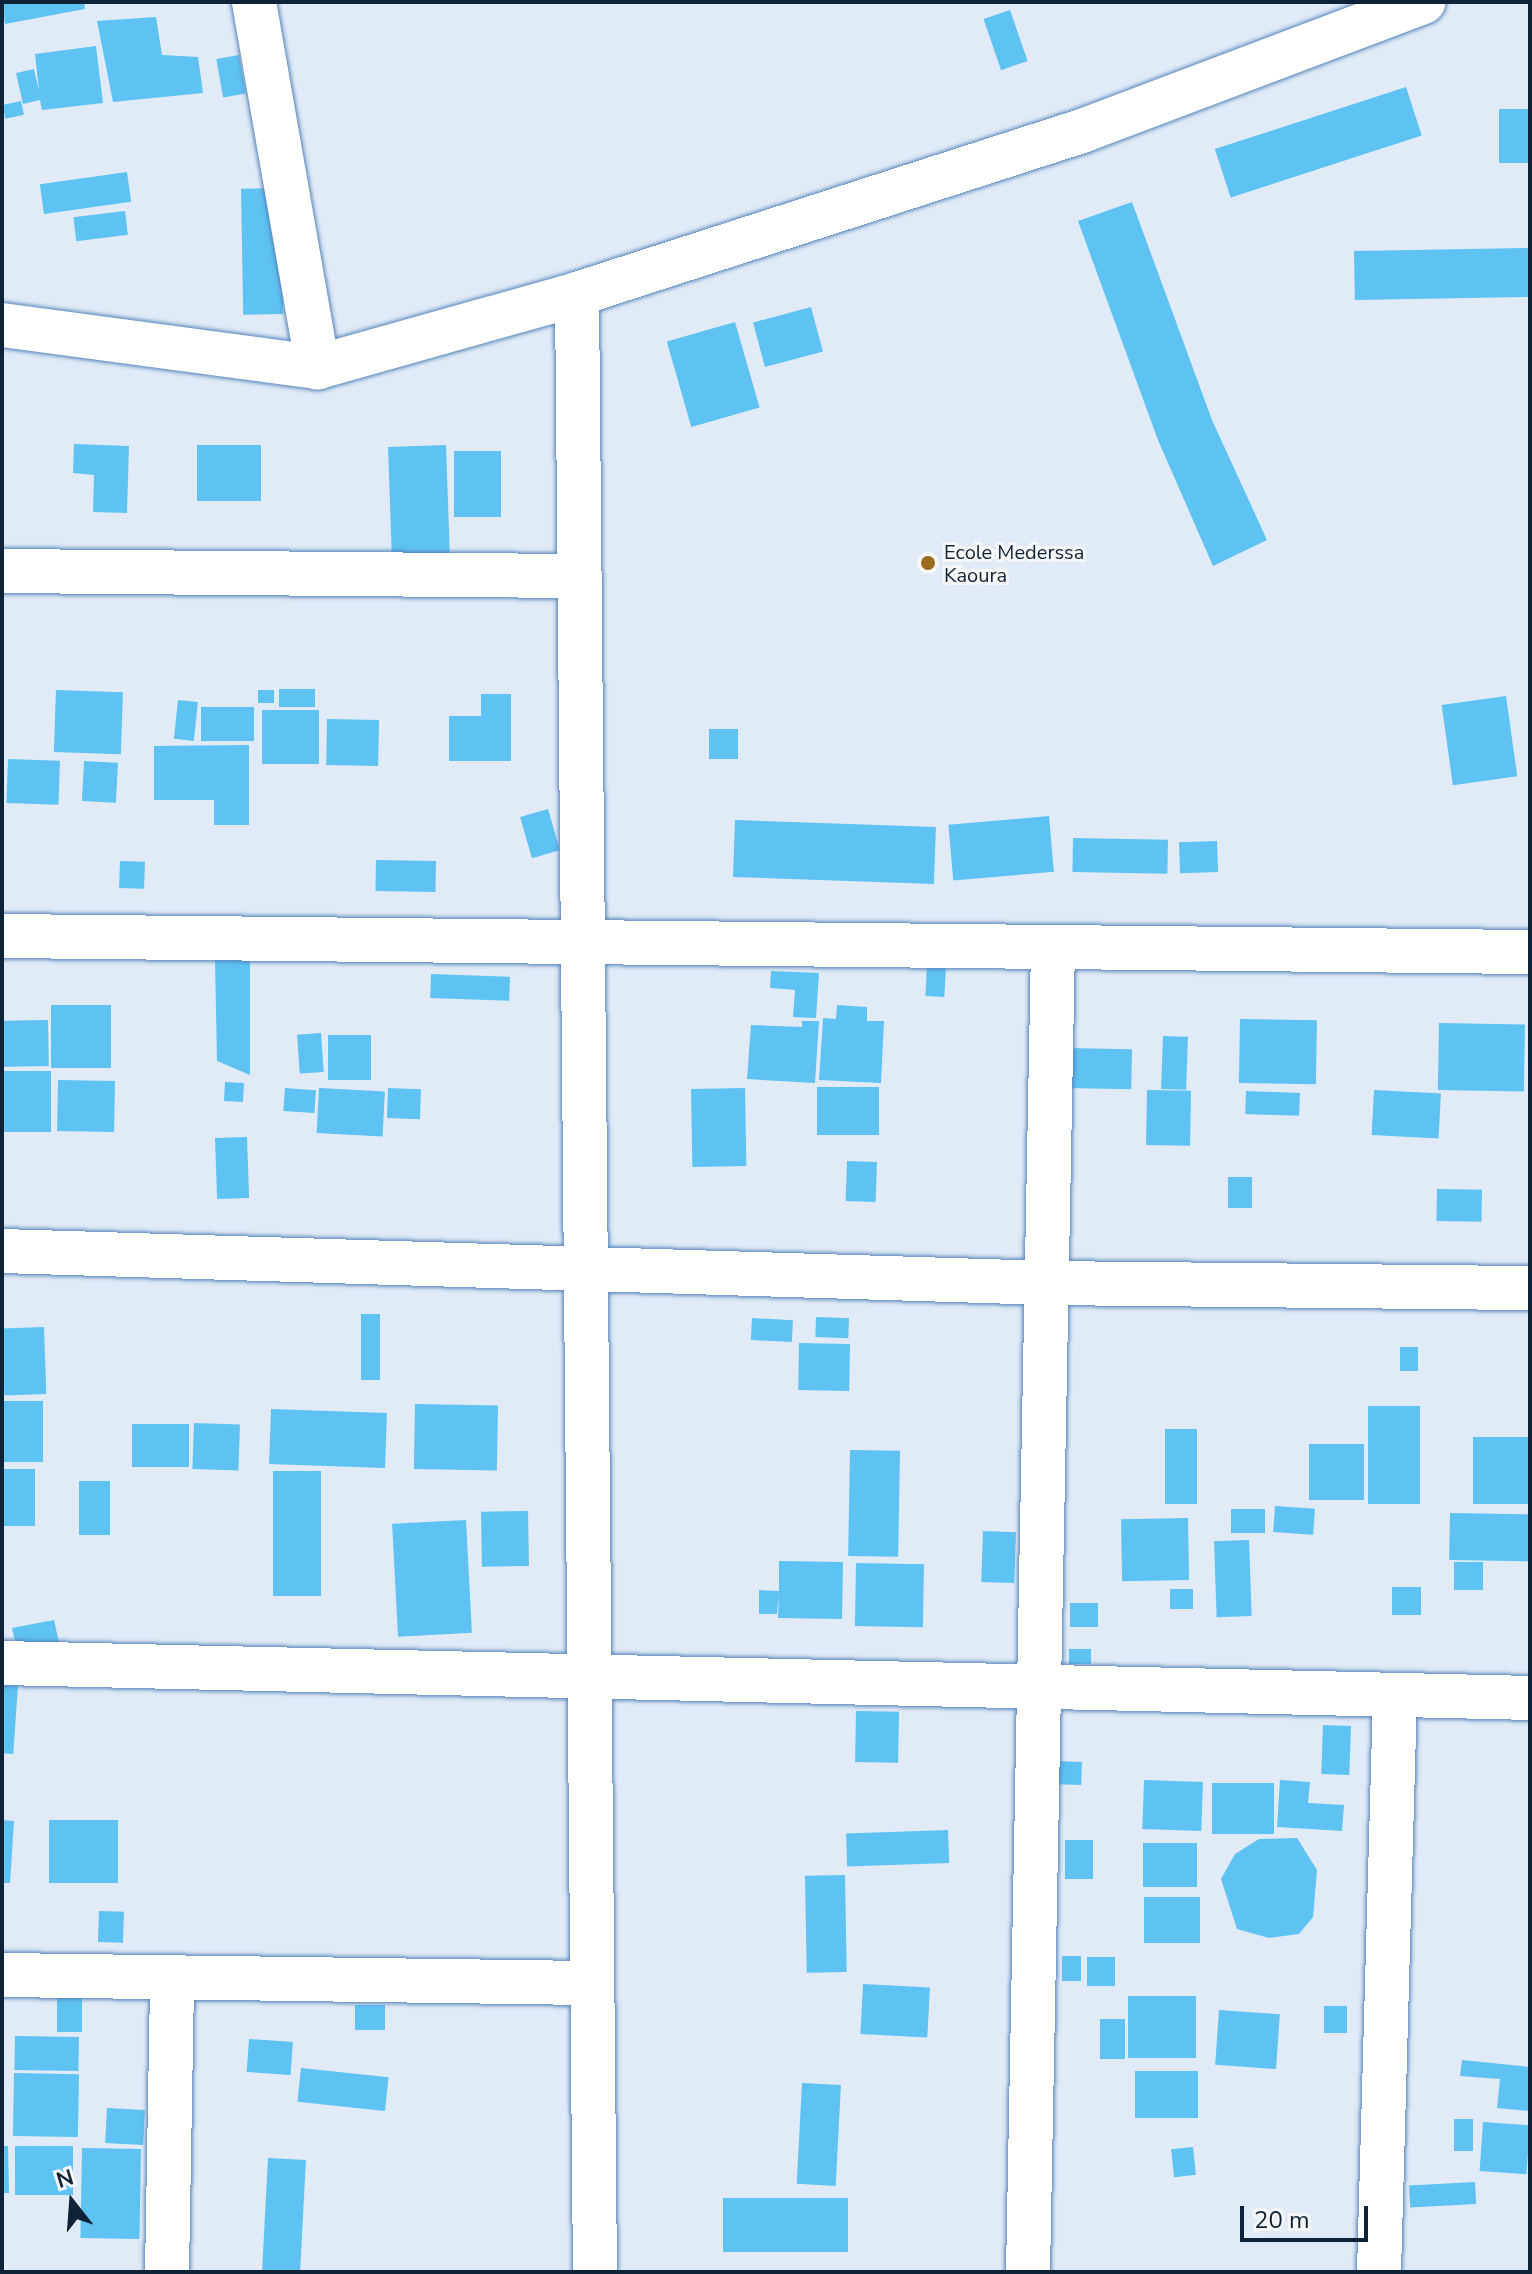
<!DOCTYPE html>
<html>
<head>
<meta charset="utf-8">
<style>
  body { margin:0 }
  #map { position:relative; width:1532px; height:2274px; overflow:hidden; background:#e1ebf7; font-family:"Nunito Sans",sans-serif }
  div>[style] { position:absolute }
  .building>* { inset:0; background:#5ec2f3; transform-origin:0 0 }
  .roads { filter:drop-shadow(0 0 2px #5584ba) drop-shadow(0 0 2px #5584ba) }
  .minor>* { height:44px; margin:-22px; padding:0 22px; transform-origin:22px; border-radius:22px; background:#fff }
  .dots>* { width:22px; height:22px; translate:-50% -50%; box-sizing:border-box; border:4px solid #f7f7f7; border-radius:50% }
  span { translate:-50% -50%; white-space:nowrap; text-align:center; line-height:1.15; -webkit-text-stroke:6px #f7f7f7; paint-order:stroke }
  .poi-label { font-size:20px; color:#0f2338 }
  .left { translate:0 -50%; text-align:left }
  .frame { position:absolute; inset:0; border:4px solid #0f2338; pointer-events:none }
  .north { position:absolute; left:32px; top:2162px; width:80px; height:80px; -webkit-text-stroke:6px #f7f7f7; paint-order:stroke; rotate:343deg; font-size:22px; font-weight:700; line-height:32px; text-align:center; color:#0f2338 }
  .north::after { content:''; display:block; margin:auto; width:28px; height:36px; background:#0f2338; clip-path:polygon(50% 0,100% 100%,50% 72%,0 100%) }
  .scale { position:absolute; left:1240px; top:2206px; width:128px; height:36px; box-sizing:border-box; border:4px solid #0f2338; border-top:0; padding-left:10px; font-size:24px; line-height:28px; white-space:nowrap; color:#0f2338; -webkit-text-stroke:6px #f7f7f7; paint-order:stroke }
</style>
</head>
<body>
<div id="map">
  <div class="building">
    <div style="clip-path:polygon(2px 2px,84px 2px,85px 9px,5px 24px)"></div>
    <div style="left:1010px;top:10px;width:54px;height:28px;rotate:71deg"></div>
    <div style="clip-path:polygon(156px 17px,162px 55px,198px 57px,203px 93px,113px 102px,97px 21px)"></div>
    <div style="clip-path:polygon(96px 46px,103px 103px,42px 110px,40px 100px,23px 104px,16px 73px,34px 69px,39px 91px,35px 54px)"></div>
    <div style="left:239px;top:55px;width:39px;height:23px;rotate:80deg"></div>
    <div style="left:1406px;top:87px;width:51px;height:201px;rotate:72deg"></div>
    <div style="left:21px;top:101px;width:14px;height:19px;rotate:78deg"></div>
    <div style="left:1530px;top:109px;width:54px;height:31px;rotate:90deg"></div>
    <div style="left:127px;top:172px;width:30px;height:88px;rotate:82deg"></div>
    <div style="left:281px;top:188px;width:126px;height:40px;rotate:89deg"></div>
    <div style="clip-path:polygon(1132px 202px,1212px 420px,1267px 540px,1213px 566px,1158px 440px,1078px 221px)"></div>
    <div style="left:125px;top:211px;width:24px;height:52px;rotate:83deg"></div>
    <div style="left:1529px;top:248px;width:49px;height:175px;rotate:89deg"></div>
    <div style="left:811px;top:307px;width:46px;height:60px;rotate:75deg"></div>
    <div style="left:735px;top:322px;width:89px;height:71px;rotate:74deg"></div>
    <div style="clip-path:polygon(74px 444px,129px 446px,127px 513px,93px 512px,94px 475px,73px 473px)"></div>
    <div style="left:197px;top:445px;width:64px;height:56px"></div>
    <div style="left:446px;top:445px;width:112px;height:58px;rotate:88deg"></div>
    <div style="left:454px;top:451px;width:47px;height:66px"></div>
    <div style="left:279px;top:689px;width:36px;height:18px"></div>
    <div style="left:56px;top:690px;width:67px;height:62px;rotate:2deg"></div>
    <div style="left:258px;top:690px;width:16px;height:13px"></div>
    <div style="clip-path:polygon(481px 694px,511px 694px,511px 761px,449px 761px,449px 716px,481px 716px)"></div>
    <div style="left:1506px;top:696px;width:81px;height:65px;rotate:82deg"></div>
    <div style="left:178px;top:700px;width:20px;height:39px;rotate:6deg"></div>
    <div style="left:201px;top:707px;width:53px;height:34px"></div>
    <div style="left:262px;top:710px;width:57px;height:54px"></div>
    <div style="left:327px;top:719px;width:52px;height:46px;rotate:1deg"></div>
    <div style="left:709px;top:729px;width:29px;height:30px"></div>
    <div style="clip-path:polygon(249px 745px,249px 825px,214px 825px,214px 800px,154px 800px,154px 746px)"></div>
    <div style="left:8px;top:759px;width:52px;height:44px;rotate:2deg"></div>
    <div style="left:84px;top:761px;width:34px;height:40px;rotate:3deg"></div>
    <div style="left:548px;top:809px;width:43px;height:29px;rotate:74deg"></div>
    <div style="left:1049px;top:816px;width:56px;height:101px;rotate:85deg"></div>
    <div style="left:735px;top:820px;width:201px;height:57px;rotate:2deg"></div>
    <div style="left:1073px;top:838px;width:95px;height:34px;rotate:1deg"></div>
    <div style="left:1217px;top:841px;width:31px;height:38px;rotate:88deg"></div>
    <div style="left:376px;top:860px;width:60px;height:31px;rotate:1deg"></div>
    <div style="left:120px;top:861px;width:25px;height:27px;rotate:2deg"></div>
    <div style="clip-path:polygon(250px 947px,250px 1075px,217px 1061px,215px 960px)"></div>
    <div style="left:927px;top:965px;width:19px;height:31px;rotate:3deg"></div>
    <div style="clip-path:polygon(771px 971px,819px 973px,816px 1018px,793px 1017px,795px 990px,770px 988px)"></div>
    <div style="left:431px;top:974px;width:79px;height:24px;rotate:2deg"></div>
    <div style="left:111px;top:1005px;width:63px;height:60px;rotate:90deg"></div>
    <div style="clip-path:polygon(837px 1005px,867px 1007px,867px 1021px,884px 1021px,881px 1083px,819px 1080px,823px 1018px,836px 1019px)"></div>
    <div style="left:1240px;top:1019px;width:77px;height:64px;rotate:1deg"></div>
    <div style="left:48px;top:1020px;width:46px;height:46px;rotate:89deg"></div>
    <div style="clip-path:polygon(802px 1021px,819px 1021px,815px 1083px,747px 1079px,751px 1025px,802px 1027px)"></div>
    <div style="left:1439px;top:1023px;width:86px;height:67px;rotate:1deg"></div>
    <div style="left:321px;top:1033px;width:39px;height:24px;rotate:86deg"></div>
    <div style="left:328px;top:1035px;width:43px;height:45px"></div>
    <div style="left:1163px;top:1036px;width:25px;height:53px;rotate:2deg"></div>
    <div style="left:1067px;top:1048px;width:65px;height:40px;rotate:1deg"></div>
    <div style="left:2px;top:1071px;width:49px;height:61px"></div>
    <div style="left:58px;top:1080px;width:57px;height:51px;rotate:1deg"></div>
    <div style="left:225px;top:1082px;width:19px;height:19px;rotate:3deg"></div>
    <div style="left:817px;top:1087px;width:62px;height:48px"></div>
    <div style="left:285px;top:1088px;width:31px;height:23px;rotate:4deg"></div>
    <div style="left:319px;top:1088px;width:66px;height:45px;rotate:3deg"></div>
    <div style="left:388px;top:1088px;width:33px;height:30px;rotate:2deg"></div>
    <div style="left:745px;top:1088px;width:78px;height:54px;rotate:89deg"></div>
    <div style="left:1147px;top:1090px;width:44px;height:55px;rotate:1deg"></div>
    <div style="left:1374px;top:1090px;width:67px;height:45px;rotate:3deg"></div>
    <div style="left:1246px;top:1091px;width:54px;height:23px;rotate:2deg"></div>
    <div style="left:247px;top:1137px;width:61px;height:32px;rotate:88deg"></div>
    <div style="left:847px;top:1161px;width:30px;height:40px;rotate:2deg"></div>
    <div style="left:1228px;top:1177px;width:24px;height:31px"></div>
    <div style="left:1437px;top:1189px;width:45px;height:32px;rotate:1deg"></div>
    <div style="left:361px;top:1314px;width:19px;height:66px"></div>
    <div style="left:816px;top:1317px;width:33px;height:20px;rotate:2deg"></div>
    <div style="left:752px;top:1318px;width:41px;height:22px;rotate:3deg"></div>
    <div style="left:44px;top:1327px;width:67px;height:42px;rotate:88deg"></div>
    <div style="left:799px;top:1343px;width:51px;height:47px;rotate:1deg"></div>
    <div style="left:1400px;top:1347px;width:18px;height:24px"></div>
    <div style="left:2px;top:1401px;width:41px;height:61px"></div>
    <div style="left:415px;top:1404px;width:83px;height:65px;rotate:1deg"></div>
    <div style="left:1368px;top:1406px;width:52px;height:98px"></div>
    <div style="left:271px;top:1409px;width:116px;height:55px;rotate:2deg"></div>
    <div style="left:194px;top:1423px;width:46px;height:46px;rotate:2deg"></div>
    <div style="left:132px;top:1424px;width:57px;height:43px"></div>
    <div style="left:1197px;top:1429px;width:75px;height:32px;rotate:90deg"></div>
    <div style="left:1530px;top:1437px;width:67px;height:57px;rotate:90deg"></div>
    <div style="left:1309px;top:1444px;width:55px;height:56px"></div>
    <div style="left:850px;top:1450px;width:50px;height:106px;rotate:1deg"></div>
    <div style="left:2px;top:1469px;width:33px;height:57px"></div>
    <div style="left:273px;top:1471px;width:48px;height:125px"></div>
    <div style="left:79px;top:1481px;width:31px;height:54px"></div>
    <div style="left:1275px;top:1506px;width:40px;height:26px;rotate:4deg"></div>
    <div style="left:1231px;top:1509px;width:34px;height:24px"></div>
    <div style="left:528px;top:1511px;width:55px;height:47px;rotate:89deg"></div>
    <div style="left:1450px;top:1513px;width:80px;height:47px;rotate:1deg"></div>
    <div style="left:1188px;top:1518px;width:62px;height:67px;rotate:89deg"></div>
    <div style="left:466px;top:1520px;width:113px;height:74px;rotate:87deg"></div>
    <div style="left:983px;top:1531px;width:33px;height:51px;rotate:2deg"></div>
    <div style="left:1249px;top:1540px;width:76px;height:35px;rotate:88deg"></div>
    <div style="clip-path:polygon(779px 1561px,843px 1562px,842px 1619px,778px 1618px,779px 1594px,777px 1614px,759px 1614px,759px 1590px,779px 1591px)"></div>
    <div style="left:1454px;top:1562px;width:29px;height:28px"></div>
    <div style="left:856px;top:1563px;width:68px;height:63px;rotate:1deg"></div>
    <div style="left:1392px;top:1587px;width:29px;height:28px"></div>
    <div style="left:1170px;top:1589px;width:23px;height:20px"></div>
    <div style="left:1070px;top:1603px;width:28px;height:24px"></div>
    <div style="clip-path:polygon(54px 1620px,61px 1652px,17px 1650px,12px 1628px)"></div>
    <div style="left:1069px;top:1649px;width:22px;height:15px"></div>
    <div style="left:2px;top:1685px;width:16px;height:68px;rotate:4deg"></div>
    <div style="left:856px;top:1711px;width:43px;height:51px;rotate:1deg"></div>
    <div style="left:1323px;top:1725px;width:28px;height:49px;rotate:2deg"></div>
    <div style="left:1054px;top:1761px;width:28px;height:23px;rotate:2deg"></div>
    <div style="left:1144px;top:1780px;width:59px;height:49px;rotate:2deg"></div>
    <div style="clip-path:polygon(1280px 1780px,1310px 1782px,1308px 1803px,1344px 1805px,1342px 1831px,1277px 1827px)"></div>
    <div style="left:1212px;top:1783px;width:62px;height:51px"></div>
    <div style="clip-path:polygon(2px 1820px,14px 1821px,10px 1883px,2px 1883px)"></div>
    <div style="left:49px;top:1820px;width:69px;height:63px"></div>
    <div style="left:948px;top:1830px;width:33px;height:102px;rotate:88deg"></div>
    <div style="clip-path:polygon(1297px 1838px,1317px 1870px,1313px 1917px,1299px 1934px,1269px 1938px,1237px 1929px,1221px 1879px,1235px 1854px,1259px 1839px)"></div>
    <div style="left:1065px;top:1840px;width:28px;height:39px"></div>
    <div style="left:1197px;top:1843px;width:44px;height:54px;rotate:90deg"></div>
    <div style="left:845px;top:1875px;width:97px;height:40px;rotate:89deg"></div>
    <div style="left:1144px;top:1897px;width:56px;height:46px"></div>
    <div style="left:99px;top:1911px;width:25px;height:31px;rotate:2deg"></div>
    <div style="left:1062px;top:1956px;width:19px;height:25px"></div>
    <div style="left:1087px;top:1957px;width:28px;height:29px"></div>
    <div style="left:863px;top:1984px;width:67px;height:50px;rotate:3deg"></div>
    <div style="left:57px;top:1989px;width:25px;height:43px"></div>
    <div style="left:1196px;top:1996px;width:62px;height:68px;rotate:90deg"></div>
    <div style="left:355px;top:2005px;width:30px;height:25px"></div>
    <div style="left:1324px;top:2006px;width:23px;height:27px"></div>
    <div style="left:1219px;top:2010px;width:61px;height:55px;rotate:4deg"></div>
    <div style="left:1100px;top:2019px;width:25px;height:40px"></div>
    <div style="left:15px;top:2036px;width:64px;height:34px;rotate:1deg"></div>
    <div style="left:249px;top:2039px;width:44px;height:33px;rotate:4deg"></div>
    <div style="clip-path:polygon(1462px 2060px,1530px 2067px,1530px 2111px,1497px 2108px,1500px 2079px,1460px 2076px)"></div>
    <div style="left:301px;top:2068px;width:88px;height:34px;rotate:6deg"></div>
    <div style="left:1135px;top:2071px;width:63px;height:47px"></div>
    <div style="left:14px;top:2073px;width:65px;height:63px;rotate:1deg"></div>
    <div style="left:802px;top:2083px;width:39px;height:101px;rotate:3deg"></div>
    <div style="left:107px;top:2108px;width:38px;height:35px;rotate:3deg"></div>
    <div style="left:1454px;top:2119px;width:19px;height:32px"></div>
    <div style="left:1483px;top:2122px;width:47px;height:49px;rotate:4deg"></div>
    <div style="clip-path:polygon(2px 2146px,8px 2146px,9px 2193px,2px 2193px)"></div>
    <div style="left:15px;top:2146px;width:58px;height:49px"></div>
    <div style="left:1193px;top:2147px;width:28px;height:22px;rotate:84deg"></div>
    <div style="left:82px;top:2148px;width:59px;height:90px;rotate:1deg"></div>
    <div style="left:268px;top:2158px;width:38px;height:114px;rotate:3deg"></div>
    <div style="left:1475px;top:2182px;width:22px;height:66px;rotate:87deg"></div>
    <div style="left:723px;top:2198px;width:125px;height:54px"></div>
  </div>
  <div class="roads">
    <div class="minor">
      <div style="left:254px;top:2px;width:371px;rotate:80.1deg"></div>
      <div style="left:577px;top:294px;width:1978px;rotate:89.48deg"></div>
      <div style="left:2px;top:325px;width:319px;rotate:7.6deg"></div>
      <div style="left:318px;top:367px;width:269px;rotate:-15.7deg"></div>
      <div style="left:577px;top:294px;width:531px;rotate:-17.89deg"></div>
      <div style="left:1082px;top:131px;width:365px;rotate:-20.7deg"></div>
      <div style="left:2px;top:571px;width:578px;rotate:0.5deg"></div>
      <div style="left:2px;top:936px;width:1528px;rotate:0.6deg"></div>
      <div style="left:2px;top:1251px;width:1045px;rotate:1.75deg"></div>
      <div style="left:1047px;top:1283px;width:483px;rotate:0.6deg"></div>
      <div style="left:2px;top:1663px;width:1528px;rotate:1.31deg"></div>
      <div style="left:2px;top:1975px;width:590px;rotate:0.78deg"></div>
      <div style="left:167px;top:2272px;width:295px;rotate:-89deg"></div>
      <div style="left:1028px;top:2272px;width:1325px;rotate:-88.92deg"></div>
      <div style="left:1379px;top:2272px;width:577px;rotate:-88.41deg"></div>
    </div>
  </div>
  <div class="dots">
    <div style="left:928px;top:563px;background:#9d6b20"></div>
  </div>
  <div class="poi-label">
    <span class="left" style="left:944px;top:564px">Ecole Mederssa<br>Kaoura</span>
  </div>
  <div class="frame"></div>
  <div class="north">N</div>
  <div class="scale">20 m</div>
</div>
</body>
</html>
